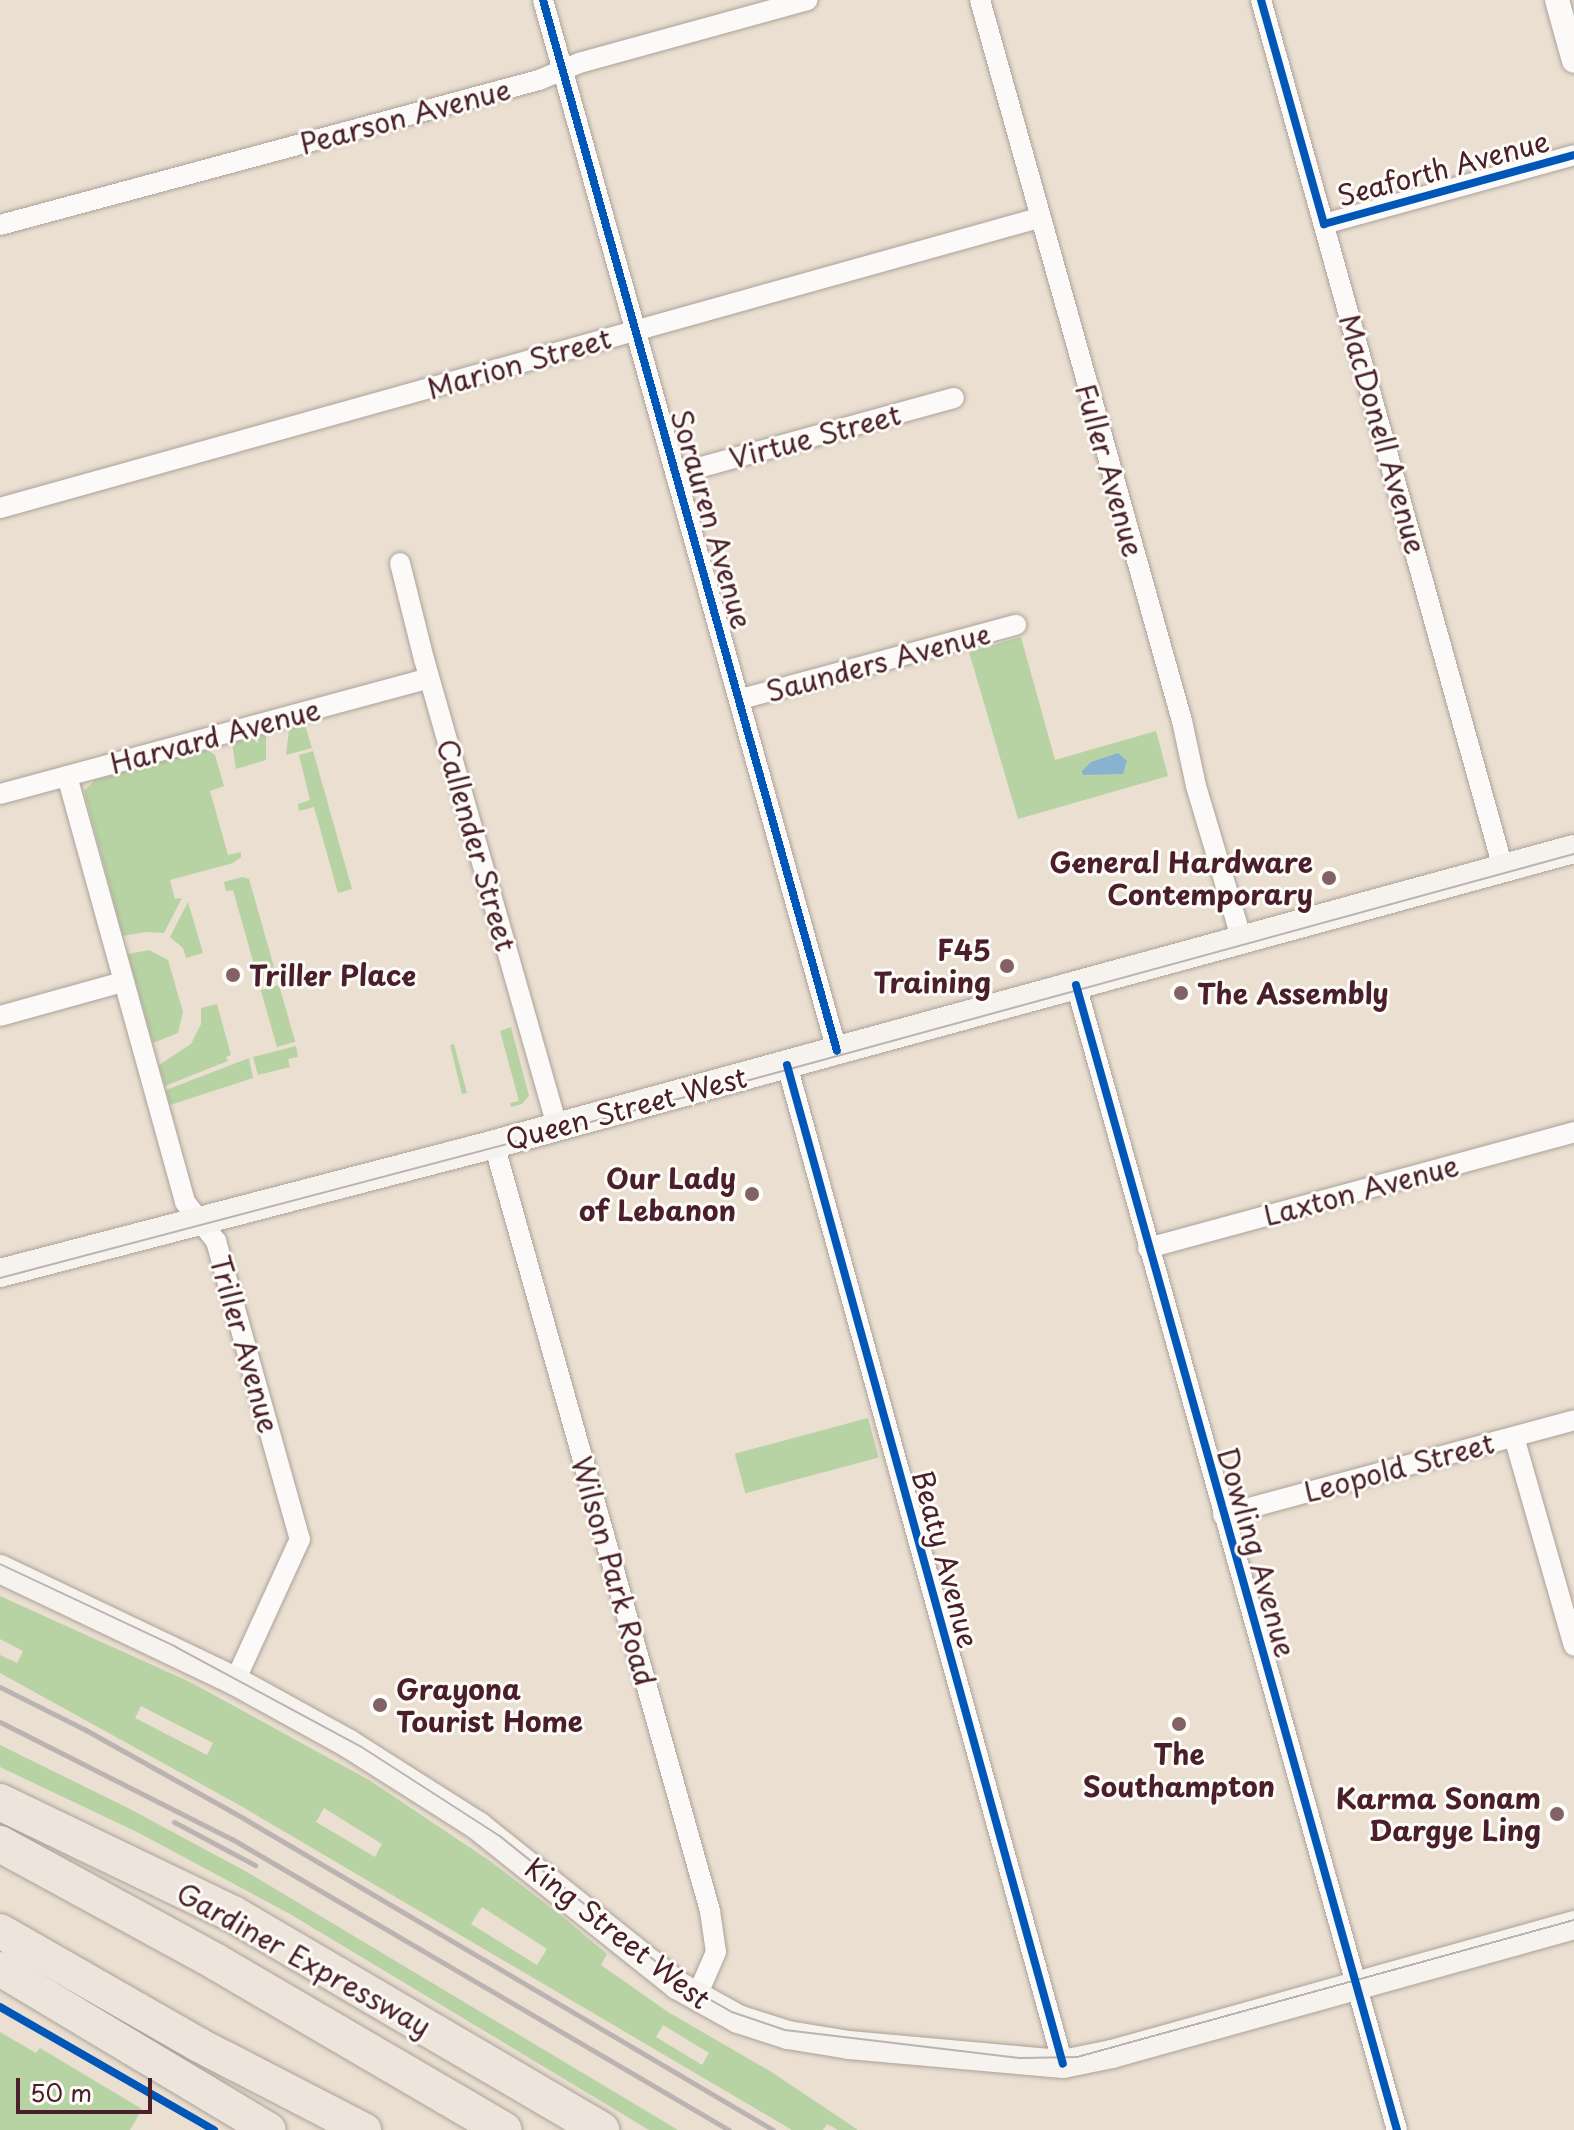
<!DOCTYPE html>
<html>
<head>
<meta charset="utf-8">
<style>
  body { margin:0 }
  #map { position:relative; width:1574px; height:2130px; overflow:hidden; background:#eadfd0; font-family:"Playpen Sans",sans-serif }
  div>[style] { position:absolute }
  .green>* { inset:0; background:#b7d3a3; transform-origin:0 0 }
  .water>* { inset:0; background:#87b3d1 }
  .roads { filter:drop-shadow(0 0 2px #aca19a) drop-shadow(0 0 2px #aca19a) }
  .minor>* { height:20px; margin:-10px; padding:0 10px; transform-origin:10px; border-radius:10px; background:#fcfaf8 }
  .tertiary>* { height:24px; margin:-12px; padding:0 12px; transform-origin:12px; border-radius:12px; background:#fcfaf8 }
  .secondary>* { height:28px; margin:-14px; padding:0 14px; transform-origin:14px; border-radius:14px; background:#f6f2ed }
  .trunk>* { height:34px; margin:-17px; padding:0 17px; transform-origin:17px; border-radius:17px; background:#ede4dc }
  .motorway>* { height:36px; margin:-18px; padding:0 18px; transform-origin:18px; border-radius:18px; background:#ede4dc }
  .tram>* { height:2px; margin:-1px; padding:0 1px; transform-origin:1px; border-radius:1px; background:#bab3b2 }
  .rail>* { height:5px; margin:-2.5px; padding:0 2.5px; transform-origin:2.5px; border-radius:2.5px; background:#bab3b2 }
  .cycleway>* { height:8px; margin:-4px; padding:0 4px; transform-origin:4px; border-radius:4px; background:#0057b8 }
  .dots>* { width:22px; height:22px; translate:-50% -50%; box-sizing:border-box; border:4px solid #fdfcf7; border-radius:50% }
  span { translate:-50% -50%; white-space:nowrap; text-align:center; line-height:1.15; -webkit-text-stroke:6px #fdfcf7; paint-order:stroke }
  .street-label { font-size:28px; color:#4a1f2b }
  .poi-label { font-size:28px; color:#4a1f2b; font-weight:700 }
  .right { translate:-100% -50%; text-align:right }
  .left { translate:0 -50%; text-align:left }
  .scale { position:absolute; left:16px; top:2078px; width:136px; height:36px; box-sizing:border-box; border:4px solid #4a1f2b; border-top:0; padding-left:10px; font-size:24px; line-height:28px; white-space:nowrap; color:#4a1f2b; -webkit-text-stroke:6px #fdfcf7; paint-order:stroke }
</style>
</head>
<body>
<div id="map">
  <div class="green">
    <div style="clip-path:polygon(1021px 637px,1055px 760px,1156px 731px,1168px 776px,1018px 819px,969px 652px)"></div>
    <div style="clip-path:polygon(304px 722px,312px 748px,286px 755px,289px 729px)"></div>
    <div style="clip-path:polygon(266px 733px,266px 760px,236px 769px,232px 743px)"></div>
    <div style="clip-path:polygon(207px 750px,215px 755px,224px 786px,210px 791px,228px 855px,241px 852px,241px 857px,233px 863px,170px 880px,175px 899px,182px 898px,164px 933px,145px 932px,123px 936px,84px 791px,95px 780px)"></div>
    <div style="clip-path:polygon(313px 751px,352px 889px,338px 893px,314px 807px,299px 811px,298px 804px,310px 800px,299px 755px)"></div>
    <div style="clip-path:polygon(242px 877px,249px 879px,274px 967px,256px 972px,233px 890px,226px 891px,224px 882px)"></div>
    <div style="clip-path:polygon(188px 902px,203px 953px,186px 958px,183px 948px,170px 937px)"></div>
    <div style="clip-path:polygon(149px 950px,168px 960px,183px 1012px,178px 1033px,153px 1043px,128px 954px)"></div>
    <div style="left:279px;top:985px;width:59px;height:19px;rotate:74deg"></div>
    <div style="clip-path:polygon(217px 1004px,231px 1055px,226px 1057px,228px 1061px,165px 1086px,159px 1065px,191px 1044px,201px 1024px,201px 1008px)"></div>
    <div style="clip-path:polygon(511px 1027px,529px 1096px,522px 1104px,511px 1107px,510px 1103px,519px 1101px,500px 1031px)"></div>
    <div style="clip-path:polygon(454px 1044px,467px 1093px,462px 1094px,450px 1045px)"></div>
    <div style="clip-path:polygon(296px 1046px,298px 1057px,288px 1059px,290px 1067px,258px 1075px,253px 1057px)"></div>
    <div style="clip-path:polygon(249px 1058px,253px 1078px,170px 1105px,166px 1090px)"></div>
    <div style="left:868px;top:1418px;width:41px;height:138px;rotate:75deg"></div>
    <div style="clip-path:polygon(evenodd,0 1596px,192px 1683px,369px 1780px,490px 1861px,563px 1917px,607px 1954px,601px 1965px,668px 2012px,773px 2073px,858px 2130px,838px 2130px,827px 2124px,823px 2130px,792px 2130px,241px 1806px,0 1673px,0 1655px,17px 1663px,23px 1651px,0 1639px,0 1596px,141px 1706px,213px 1743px,207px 1755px,135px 1718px,141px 1706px,0 1596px,324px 1808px,382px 1844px,375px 1857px,316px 1822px,324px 1808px,0 1596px,482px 1907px,547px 1949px,537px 1965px,471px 1924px,482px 1907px,0 1596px,663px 2025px,709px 2053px,702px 2065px,656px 2037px,663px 2025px)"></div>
    <div style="clip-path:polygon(0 1745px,128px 1808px,247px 1872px,678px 2130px,649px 2130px,290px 1914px,139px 1833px,0 1767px)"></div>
    <div style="clip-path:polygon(0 2032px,36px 2053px,40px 2048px,142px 2109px,130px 2130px,0 2130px)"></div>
  </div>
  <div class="water">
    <div style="clip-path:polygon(1118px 753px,1127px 761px,1123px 774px,1083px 775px,1082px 771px,1091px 762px)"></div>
  </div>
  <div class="roads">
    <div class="minor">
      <div style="left:543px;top:0;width:1091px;rotate:74.37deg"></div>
      <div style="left:980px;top:0;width:749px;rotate:74.35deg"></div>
      <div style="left:1182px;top:721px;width:66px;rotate:77.8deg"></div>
      <div style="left:1196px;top:786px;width:161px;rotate:73.4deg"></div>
      <div style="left:1261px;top:0;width:901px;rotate:74.42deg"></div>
      <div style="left:1324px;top:224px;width:259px;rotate:-15.4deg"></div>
      <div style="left:0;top:225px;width:558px;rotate:-15.06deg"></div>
      <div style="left:539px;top:80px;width:43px;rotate:-23deg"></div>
      <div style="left:579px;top:63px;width:237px;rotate:-15.4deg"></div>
      <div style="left:676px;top:474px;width:288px;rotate:-15.3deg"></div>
      <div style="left:0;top:508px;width:1079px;rotate:-15.6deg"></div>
      <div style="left:400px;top:563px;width:99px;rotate:76deg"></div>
      <div style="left:424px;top:659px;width:487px;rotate:74.1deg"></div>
      <div style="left:741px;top:699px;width:285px;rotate:-15.1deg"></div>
      <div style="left:67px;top:776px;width:442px;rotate:74.5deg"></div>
      <div style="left:185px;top:1202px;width:50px;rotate:51.5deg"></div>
      <div style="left:216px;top:1241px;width:310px;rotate:74.3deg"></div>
      <div style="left:300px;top:1539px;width:156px;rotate:114.6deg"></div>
      <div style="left:0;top:794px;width:444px;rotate:-15.1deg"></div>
      <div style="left:1076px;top:985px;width:1189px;rotate:74.34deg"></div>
      <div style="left:0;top:1016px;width:128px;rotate:-15.5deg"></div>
      <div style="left:787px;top:1065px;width:1036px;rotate:74.56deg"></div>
      <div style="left:494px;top:1144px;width:797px;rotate:74.27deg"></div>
      <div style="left:710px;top:1911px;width:41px;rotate:81.7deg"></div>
      <div style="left:716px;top:1952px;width:50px;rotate:113.5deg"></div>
      <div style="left:1148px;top:1248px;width:442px;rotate:-15.2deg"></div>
      <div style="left:1514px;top:1437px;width:217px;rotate:74deg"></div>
      <div style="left:1223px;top:1515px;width:364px;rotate:-15.1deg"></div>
    </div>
    <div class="tertiary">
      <div style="left:1557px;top:0;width:63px;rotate:74.4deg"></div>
    </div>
    <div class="secondary">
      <div style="left:0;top:1273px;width:496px;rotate:-14.6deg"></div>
      <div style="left:480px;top:1148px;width:1134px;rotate:-15.29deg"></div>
      <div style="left:0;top:1569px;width:260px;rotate:25.5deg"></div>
      <div style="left:235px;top:1681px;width:130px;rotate:28.9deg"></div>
      <div style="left:349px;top:1744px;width:153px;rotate:32.4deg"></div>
      <div style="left:478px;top:1826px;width:255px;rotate:38.6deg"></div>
      <div style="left:677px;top:1985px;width:70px;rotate:29.1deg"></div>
      <div style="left:738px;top:2019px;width:52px;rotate:17.7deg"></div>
      <div style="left:788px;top:2035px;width:62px;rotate:9.3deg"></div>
      <div style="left:849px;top:2045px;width:215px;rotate:5.1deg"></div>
      <div style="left:1063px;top:2064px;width:50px;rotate:-11.5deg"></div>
      <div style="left:1112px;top:2054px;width:480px;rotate:-15.6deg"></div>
    </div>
    <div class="trunk">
      <div style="left:0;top:1931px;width:229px;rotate:29.8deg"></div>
      <div style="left:199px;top:2045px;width:186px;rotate:27.3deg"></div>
      <div style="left:0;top:1969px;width:313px;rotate:30.9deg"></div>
    </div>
    <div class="motorway">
      <div style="left:0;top:1802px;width:259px;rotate:25.7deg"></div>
      <div style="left:233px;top:1914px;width:427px;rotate:30.4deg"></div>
      <div style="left:0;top:1844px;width:246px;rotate:28.6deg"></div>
      <div style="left:216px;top:1962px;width:333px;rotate:30.3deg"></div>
    </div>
  </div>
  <div class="tram">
    <div style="left:0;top:1278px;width:783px;rotate:-14.8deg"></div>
    <div style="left:757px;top:1078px;width:847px;rotate:-15.33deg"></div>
    <div style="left:0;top:1564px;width:195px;rotate:25.2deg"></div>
    <div style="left:176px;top:1647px;width:209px;rotate:28.3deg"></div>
    <div style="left:360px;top:1746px;width:168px;rotate:32.8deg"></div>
    <div style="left:501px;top:1837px;width:238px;rotate:38.8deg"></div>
    <div style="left:686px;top:1986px;width:53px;rotate:29.5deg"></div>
    <div style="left:732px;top:2012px;width:56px;rotate:18.8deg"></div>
    <div style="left:785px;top:2030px;width:236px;rotate:6.8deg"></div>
    <div style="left:1019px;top:2058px;width:58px;rotate:-1deg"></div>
    <div style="left:1077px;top:2057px;width:516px;rotate:-15.41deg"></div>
  </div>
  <div class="rail">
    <div style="left:0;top:1687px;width:94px;rotate:26.6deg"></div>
    <div style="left:84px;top:1729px;width:182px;rotate:29.2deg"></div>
    <div style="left:243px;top:1818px;width:615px;rotate:30.48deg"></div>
    <div style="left:0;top:1722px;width:260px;rotate:26.8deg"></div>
    <div style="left:232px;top:1839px;width:576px;rotate:30.35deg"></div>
    <div style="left:174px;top:1822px;width:92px;rotate:28deg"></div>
  </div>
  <div class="cycleway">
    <div style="left:543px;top:0;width:1091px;rotate:74.37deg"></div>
    <div style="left:1261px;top:0;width:233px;rotate:74.3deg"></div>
    <div style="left:1324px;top:224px;width:259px;rotate:-15.4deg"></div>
    <div style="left:1076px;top:985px;width:1189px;rotate:74.34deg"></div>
    <div style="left:787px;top:1065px;width:1036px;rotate:74.56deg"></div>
    <div style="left:0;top:2007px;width:247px;rotate:29.9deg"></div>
  </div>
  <div class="dots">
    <div style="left:1329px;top:878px;background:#826265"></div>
    <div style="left:1007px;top:966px;background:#826265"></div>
    <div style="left:233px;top:975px;background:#826265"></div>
    <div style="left:1181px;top:993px;background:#826265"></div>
    <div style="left:752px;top:1194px;background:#826265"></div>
    <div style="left:380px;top:1705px;background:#826265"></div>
    <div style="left:1179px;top:1724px;background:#826265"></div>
    <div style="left:1557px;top:1814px;background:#826265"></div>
  </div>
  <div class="street-label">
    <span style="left:405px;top:116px;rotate:-15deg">Pearson Avenue</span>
    <span style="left:1443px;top:168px;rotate:-15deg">Seaforth Avenue</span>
    <span style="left:519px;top:363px;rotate:-16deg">Marion Street</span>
    <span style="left:1383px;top:434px;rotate:74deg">MacDonell Avenue</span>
    <span style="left:815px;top:436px;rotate:-15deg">Virtue Street</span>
    <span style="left:1110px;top:470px;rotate:74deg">Fuller Avenue</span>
    <span style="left:712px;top:519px;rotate:74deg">Sorauren Avenue</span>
    <span style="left:878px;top:662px;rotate:-15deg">Saunders Avenue</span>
    <span style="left:215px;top:736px;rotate:-15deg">Harvard Avenue</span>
    <span style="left:477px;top:845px;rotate:74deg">Callender Street</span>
    <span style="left:626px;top:1108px;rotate:-15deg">Queen Street West</span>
    <span style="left:1361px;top:1190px;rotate:-15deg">Laxton Avenue</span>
    <span style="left:245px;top:1344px;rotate:74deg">Triller Avenue</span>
    <span style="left:1399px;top:1467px;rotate:-15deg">Leopold Street</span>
    <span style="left:1257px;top:1552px;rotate:74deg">Dowling Avenue</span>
    <span style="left:946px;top:1559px;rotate:75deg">Beaty Avenue</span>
    <span style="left:614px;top:1571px;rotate:74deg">Wilson Park Road</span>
    <span style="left:618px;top:1933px;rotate:38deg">King Street West</span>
    <span style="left:304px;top:1959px;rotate:29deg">Gardiner Expressway</span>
  </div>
  <div class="poi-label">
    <span class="right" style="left:1313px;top:878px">General Hardware<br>Contemporary</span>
    <span class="right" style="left:991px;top:966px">F45<br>Training</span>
    <span class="left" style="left:249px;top:975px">Triller Place</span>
    <span class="left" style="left:1197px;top:993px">The Assembly</span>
    <span class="right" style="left:736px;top:1194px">Our Lady<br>of Lebanon</span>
    <span class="left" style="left:396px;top:1705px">Grayona<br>Tourist Home</span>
    <span style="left:1179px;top:1770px">The<br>Southampton</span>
    <span class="right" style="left:1541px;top:1814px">Karma Sonam<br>Dargye Ling</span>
  </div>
  <div class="scale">50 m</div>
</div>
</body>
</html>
